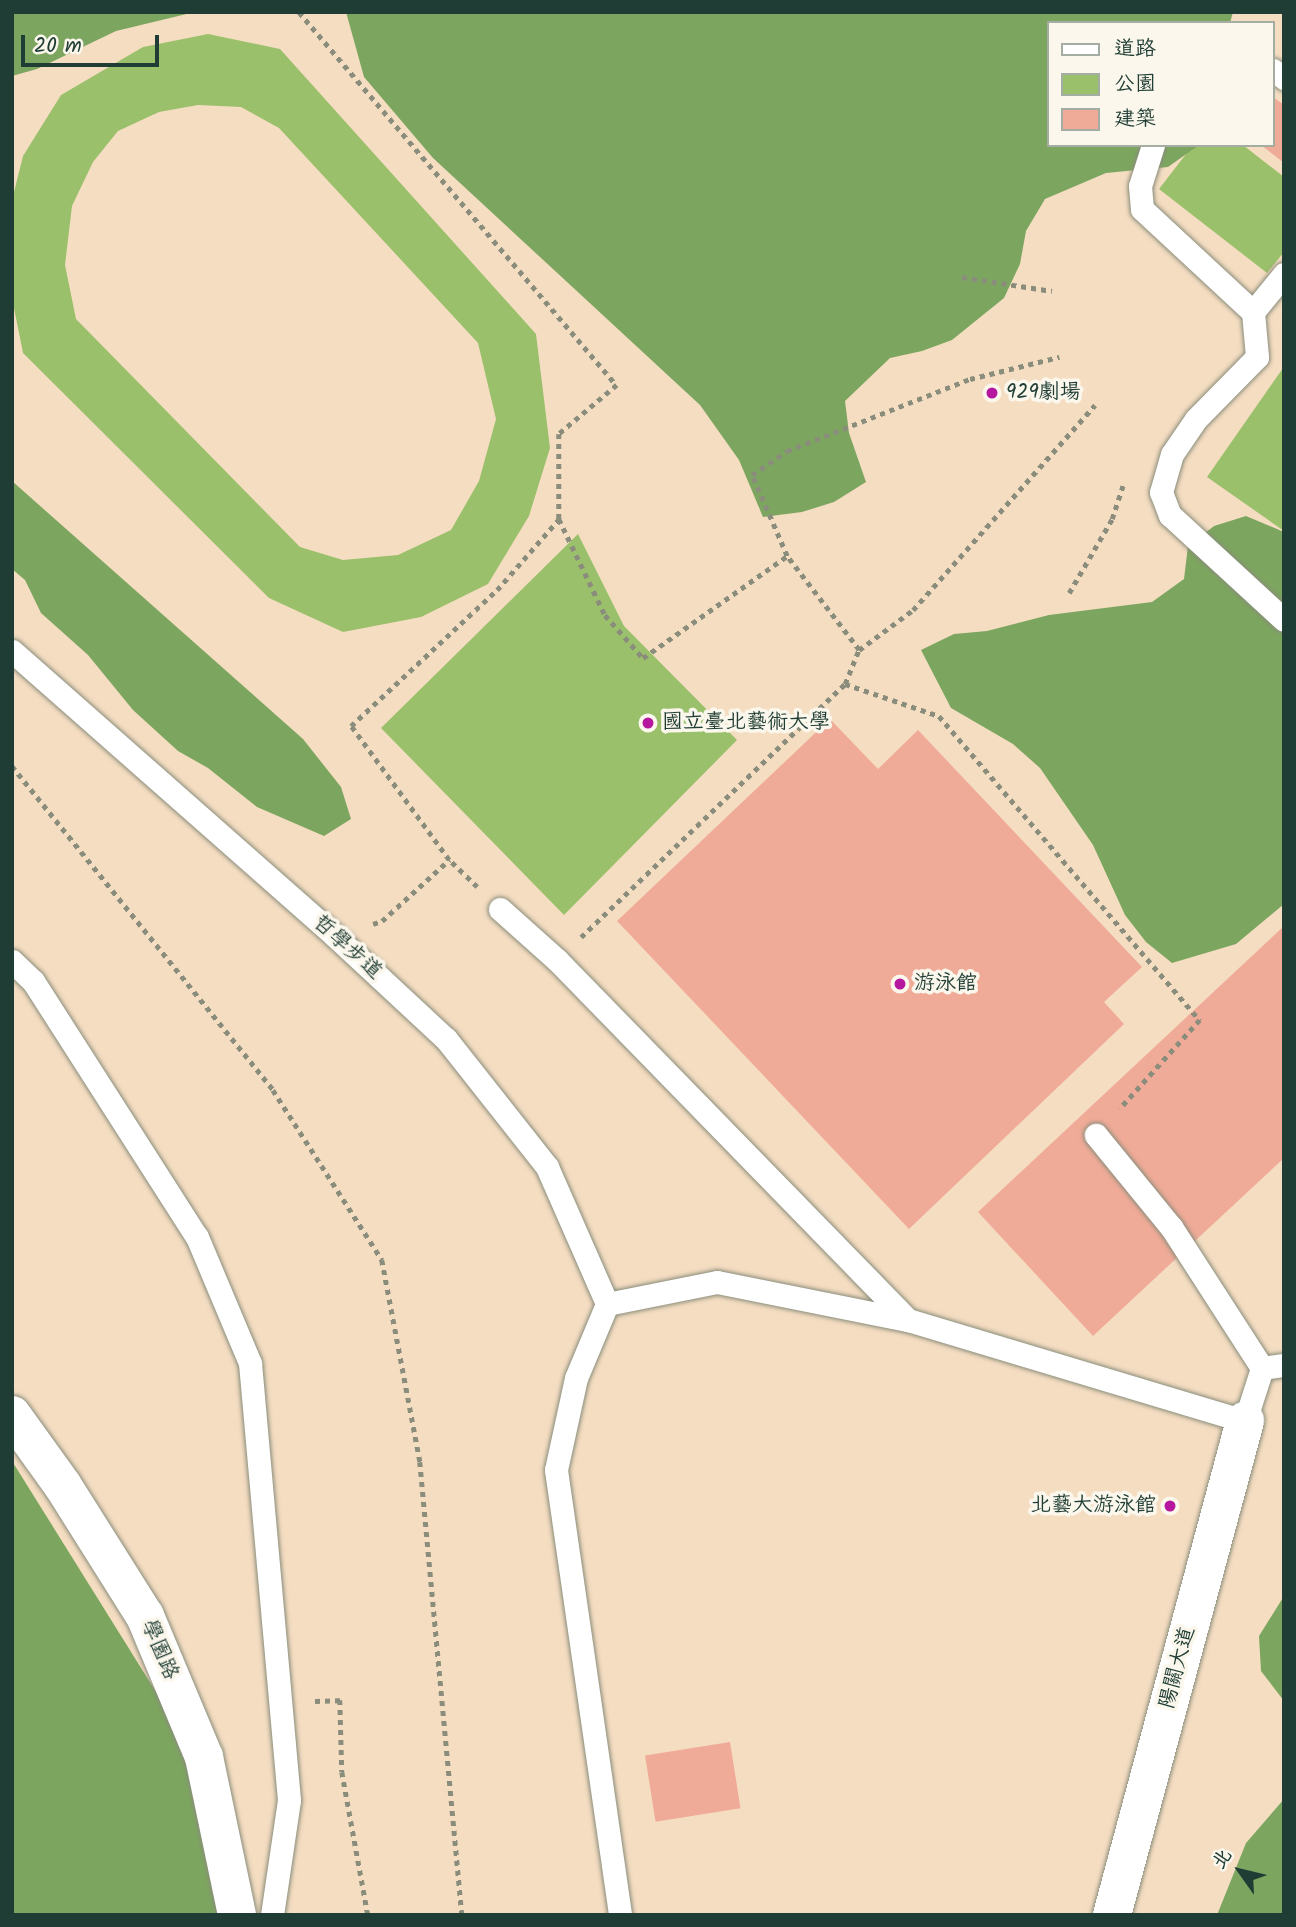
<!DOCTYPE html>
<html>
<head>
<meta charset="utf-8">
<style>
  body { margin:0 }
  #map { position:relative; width:1296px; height:1927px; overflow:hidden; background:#f5ddc2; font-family:Kalam,"LXGW WenKai TC",sans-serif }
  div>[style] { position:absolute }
  .green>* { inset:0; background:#9bc06b }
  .forest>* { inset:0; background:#7ca65f }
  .building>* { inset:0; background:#f0ab98; transform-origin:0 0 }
  .path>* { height:4.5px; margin-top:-2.25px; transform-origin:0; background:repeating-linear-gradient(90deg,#8a8d7b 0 5px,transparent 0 10px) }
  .roads { filter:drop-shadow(0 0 2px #8a8d7b) drop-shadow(0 0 2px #8a8d7b) }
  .service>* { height:23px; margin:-11.5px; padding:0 11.5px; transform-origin:11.5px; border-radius:11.5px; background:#fff }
  .minor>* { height:38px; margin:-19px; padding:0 19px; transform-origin:19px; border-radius:19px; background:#fff }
  .dots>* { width:19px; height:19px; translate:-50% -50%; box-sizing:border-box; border:4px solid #fbf7ec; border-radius:50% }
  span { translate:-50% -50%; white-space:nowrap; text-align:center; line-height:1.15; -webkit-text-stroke:7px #fbf7ec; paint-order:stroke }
  .poi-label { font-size:21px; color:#1f3d34 }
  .left { translate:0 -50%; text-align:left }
  .right { translate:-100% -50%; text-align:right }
  .street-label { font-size:21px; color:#1f3d34 }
  .frame { position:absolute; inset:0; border:14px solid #1f3d34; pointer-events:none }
  .legend { position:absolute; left:1047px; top:21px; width:228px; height:126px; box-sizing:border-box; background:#fbf7ec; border:2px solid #a3ada2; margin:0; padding:9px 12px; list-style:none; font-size:21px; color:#1f3d34 }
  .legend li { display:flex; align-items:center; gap:14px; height:35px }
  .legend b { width:35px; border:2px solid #a3ada2 }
  .north { position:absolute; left:1205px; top:1836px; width:70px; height:70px; -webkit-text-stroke:5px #fbf7ec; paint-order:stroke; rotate:304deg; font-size:19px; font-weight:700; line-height:28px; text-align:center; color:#1f3d34 }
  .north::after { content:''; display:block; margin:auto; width:24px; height:32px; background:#1f3d34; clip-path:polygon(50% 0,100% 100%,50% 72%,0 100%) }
  .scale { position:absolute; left:21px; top:35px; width:138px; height:32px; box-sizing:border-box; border:4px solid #1f3d34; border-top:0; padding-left:9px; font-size:21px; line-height:24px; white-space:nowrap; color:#1f3d34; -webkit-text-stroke:5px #fbf7ec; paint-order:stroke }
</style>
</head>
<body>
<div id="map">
  <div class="green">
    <div style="clip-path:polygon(evenodd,208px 34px,280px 49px,536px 334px,550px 448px,529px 516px,488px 584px,421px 617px,343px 632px,269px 598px,23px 353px,12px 298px,12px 200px,23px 156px,61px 95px,143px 47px,208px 34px,198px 105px,241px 107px,279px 128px,478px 343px,496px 419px,479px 481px,451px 530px,398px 555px,343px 560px,300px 547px,76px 319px,65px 265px,72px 206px,93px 162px,118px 131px,159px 112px,198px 105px)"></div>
    <div style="clip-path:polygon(1193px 145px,1243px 145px,1284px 177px,1284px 252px,1267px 273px,1159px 189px)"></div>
    <div style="clip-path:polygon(1283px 368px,1284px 368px,1284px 531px,1207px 477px)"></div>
    <div style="clip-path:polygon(578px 534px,624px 626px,737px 740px,564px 915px,381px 728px)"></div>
  </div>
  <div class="forest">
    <div style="clip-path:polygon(12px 12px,195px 12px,116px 31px,37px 69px,12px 76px)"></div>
    <div style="clip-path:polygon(346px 12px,1233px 12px,1230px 23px,1049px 23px,1049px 145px,1199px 145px,1168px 167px,1106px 173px,1045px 199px,1026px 231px,1020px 264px,1004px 298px,952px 340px,922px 351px,890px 358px,845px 401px,849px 433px,866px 482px,834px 502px,802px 512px,763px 517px,739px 460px,700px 405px,433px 158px,364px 77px)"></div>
    <div style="clip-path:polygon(12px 481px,303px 739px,341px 787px,351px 819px,324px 836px,257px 807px,208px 768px,178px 751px,133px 710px,88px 655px,41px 613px,25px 580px,12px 569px)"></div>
    <div style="clip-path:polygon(1246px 516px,1284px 532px,1284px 904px,1236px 944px,1172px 963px,1146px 942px,1125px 915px,1093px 845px,1040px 768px,1013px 744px,951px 708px,921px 650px,954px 634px,987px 631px,1049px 615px,1152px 602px,1184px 579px,1188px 546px,1214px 526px)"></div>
    <div style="clip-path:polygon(12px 1461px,176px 1724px,223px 1915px,12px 1915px)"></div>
    <div style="clip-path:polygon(1284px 1596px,1284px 1701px,1261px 1671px,1259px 1636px)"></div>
    <div style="clip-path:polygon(1284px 1799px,1284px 1915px,1217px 1915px,1246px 1843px)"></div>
  </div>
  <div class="building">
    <div style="clip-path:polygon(1273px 97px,1284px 105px,1284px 163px,1261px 145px,1273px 145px)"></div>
    <div style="clip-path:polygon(830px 719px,878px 769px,918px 730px,1142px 967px,1104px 1002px,1124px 1024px,909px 1229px,617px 921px)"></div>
    <div style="clip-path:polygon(1284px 926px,1284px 1158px,1093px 1336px,978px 1212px)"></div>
    <div style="left:730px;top:1742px;width:67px;height:86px;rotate:81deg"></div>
  </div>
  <div class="path">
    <div style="left:299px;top:12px;width:490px;rotate:49.6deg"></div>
    <div style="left:617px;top:385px;width:76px;rotate:139.8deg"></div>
    <div style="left:559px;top:434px;width:85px;rotate:90deg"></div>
    <div style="left:559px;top:519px;width:106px;rotate:64.4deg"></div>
    <div style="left:605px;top:615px;width:57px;rotate:48.5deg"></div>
    <div style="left:643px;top:658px;width:176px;rotate:-35.3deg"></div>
    <div style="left:962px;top:277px;width:91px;rotate:8.8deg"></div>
    <div style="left:1069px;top:593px;width:86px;rotate:-59.8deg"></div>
    <div style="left:1112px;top:519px;width:38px;rotate:-72deg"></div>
    <div style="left:859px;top:650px;width:67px;rotate:-36.5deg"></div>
    <div style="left:913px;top:610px;width:274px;rotate:-48.4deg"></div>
    <div style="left:845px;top:684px;width:37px;rotate:-68deg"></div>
    <div style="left:859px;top:650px;width:118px;rotate:-127.5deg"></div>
    <div style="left:787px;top:556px;width:88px;rotate:-113.4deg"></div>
    <div style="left:752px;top:475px;width:42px;rotate:-34.4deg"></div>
    <div style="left:787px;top:451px;width:197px;rotate:-21.5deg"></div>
    <div style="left:970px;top:379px;width:92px;rotate:-13.9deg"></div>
    <div style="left:12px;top:766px;width:416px;rotate:51.1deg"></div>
    <div style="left:273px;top:1090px;width:202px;rotate:57.3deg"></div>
    <div style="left:382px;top:1260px;width:206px;rotate:79.3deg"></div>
    <div style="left:420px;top:1462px;width:455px;rotate:84.7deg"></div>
    <div style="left:477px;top:887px;width:39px;rotate:-136deg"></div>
    <div style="left:449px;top:860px;width:166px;rotate:-126.2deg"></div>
    <div style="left:351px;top:726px;width:200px;rotate:-43deg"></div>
    <div style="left:497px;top:590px;width:94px;rotate:-48.9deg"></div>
    <div style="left:373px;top:924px;width:9px;rotate:-18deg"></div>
    <div style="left:382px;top:921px;width:91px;rotate:-42.3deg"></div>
    <div style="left:581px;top:937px;width:366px;rotate:-43.8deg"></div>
    <div style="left:845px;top:684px;width:99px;rotate:18.8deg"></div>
    <div style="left:939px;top:716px;width:401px;rotate:49.4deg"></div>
    <div style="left:1200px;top:1020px;width:120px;rotate:132deg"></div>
    <div style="left:315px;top:1701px;width:25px;rotate:-2deg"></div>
    <div style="left:340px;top:1700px;width:72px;rotate:88.4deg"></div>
    <div style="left:342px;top:1772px;width:145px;rotate:79.7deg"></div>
  </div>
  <div class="roads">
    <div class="service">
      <div style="left:1273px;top:70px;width:14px;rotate:36deg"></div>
      <div style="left:1153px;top:145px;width:43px;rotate:107.6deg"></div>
      <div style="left:1140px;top:186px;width:23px;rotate:85deg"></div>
      <div style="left:1142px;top:209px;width:151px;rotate:42.9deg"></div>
      <div style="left:1253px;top:312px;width:45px;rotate:84.9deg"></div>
      <div style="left:1257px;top:357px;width:87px;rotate:134.5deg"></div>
      <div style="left:1196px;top:419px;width:42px;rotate:124.4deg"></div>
      <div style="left:1172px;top:454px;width:40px;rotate:106deg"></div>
      <div style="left:1161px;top:492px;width:25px;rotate:69deg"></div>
      <div style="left:1170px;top:515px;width:155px;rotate:42.6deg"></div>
      <div style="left:1253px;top:312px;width:49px;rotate:-50.8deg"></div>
      <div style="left:12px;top:651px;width:431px;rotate:41.4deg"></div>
      <div style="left:335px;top:936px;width:151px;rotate:42.9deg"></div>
      <div style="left:446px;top:1039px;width:163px;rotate:51.7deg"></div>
      <div style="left:547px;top:1167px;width:150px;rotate:66.3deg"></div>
      <div style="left:500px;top:909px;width:76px;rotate:41.8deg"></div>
      <div style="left:557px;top:960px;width:503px;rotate:45.73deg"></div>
      <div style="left:12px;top:961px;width:29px;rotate:44deg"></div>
      <div style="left:33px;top:981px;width:304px;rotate:57.4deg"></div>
      <div style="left:197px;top:1237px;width:137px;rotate:67.2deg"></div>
      <div style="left:250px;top:1363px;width:439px;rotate:84.9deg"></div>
      <div style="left:289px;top:1800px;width:116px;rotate:98.4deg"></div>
      <div style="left:607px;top:1304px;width:112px;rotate:-11.3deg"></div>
      <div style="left:717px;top:1282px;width:195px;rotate:11.3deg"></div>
      <div style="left:908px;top:1320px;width:352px;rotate:16.7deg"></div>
      <div style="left:1245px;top:1421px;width:56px;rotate:-72.2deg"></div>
      <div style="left:1262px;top:1368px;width:168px;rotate:-122.8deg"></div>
      <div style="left:1171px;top:1227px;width:119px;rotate:-129.2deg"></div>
      <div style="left:607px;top:1304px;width:80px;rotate:112.7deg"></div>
      <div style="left:576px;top:1378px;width:94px;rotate:102.3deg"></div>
      <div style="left:556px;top:1470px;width:450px;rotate:81.8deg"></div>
      <div style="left:1262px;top:1368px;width:22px;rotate:-8deg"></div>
    </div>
    <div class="minor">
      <div style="left:12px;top:1415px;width:87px;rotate:54.3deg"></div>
      <div style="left:63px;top:1486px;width:154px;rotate:57.8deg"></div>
      <div style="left:145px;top:1616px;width:153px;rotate:67.3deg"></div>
      <div style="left:204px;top:1757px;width:161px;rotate:78.2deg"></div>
      <div style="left:1112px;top:1915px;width:512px;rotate:-74.93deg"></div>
    </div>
  </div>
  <div class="dots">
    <div style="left:992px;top:393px;background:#b5179e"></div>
    <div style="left:648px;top:723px;background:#b5179e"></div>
    <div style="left:900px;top:984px;background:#b5179e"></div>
    <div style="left:1170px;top:1506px;background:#b5179e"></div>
  </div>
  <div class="poi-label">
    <span class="left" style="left:1006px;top:393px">929劇場</span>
    <span class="left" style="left:662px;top:723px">國立臺北藝術大學</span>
    <span class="left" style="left:914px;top:984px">游泳館</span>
    <span class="right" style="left:1156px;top:1506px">北藝大游泳館</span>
  </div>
  <div class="street-label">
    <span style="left:347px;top:948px;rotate:42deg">哲學步道</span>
    <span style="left:159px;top:1650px;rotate:67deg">學園路</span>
    <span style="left:1178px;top:1668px;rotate:-75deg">陽關大道</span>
  </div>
  <div class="frame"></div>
  <ul class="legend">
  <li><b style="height:9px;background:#fff"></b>道路</li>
  <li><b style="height:19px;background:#9bc06b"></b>公園</li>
  <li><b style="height:19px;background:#f0ab98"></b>建築</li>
  </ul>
  <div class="north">北</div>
  <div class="scale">20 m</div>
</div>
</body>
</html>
